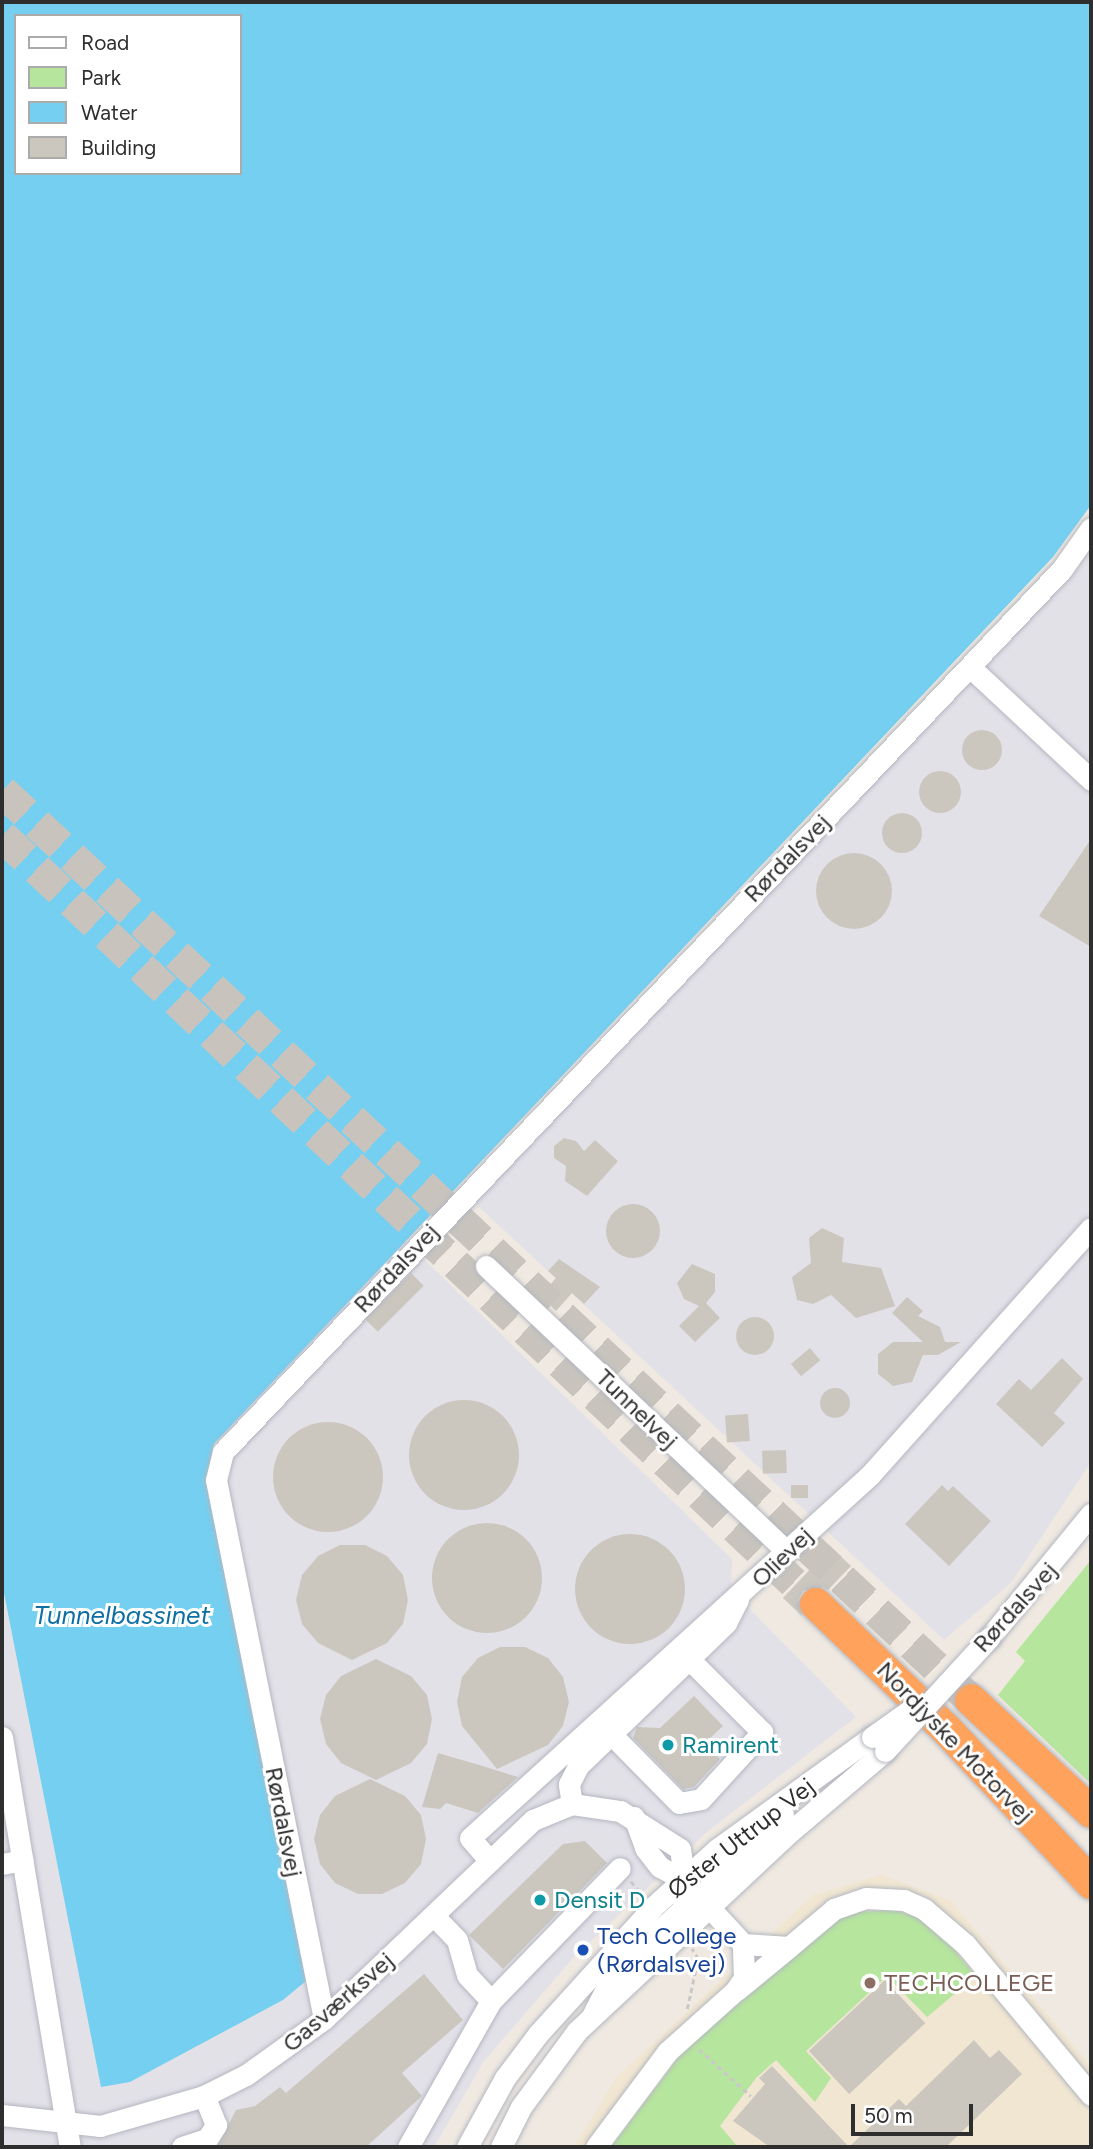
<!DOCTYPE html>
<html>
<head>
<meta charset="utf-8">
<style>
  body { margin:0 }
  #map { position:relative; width:1093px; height:2149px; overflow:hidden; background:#efe9e1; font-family:Figtree,sans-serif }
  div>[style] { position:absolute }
  .industrial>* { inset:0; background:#e3e1e8 }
  .education>* { inset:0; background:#f0e6d1 }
  .green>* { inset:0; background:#b6e59e }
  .water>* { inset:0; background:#75cff0 }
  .building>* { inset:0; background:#cbc7bf; transform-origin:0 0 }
  .round { border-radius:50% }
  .highway-tunnel>* { height:32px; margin-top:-16px; transform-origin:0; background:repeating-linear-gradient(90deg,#c8c4bd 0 32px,transparent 0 48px) }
  .path>* { height:2.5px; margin-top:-1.25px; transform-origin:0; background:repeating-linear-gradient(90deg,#c9c9c9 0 5px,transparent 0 8.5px) }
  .roads { filter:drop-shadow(0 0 2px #b4b7c1) drop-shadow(0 0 2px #b4b7c1) }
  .minor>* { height:21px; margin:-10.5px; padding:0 10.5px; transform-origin:10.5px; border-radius:10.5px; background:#fff }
  .highway>* { height:32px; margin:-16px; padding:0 16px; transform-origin:16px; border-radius:16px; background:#ffa35c }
  .bridges { filter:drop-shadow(0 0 2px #b4b7c1) drop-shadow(0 0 2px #b4b7c1) }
  .minor-bridge>* { height:21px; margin:-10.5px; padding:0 10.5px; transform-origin:10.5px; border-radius:10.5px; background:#fff }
  .dots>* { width:19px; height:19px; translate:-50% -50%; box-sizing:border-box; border:4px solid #fff; border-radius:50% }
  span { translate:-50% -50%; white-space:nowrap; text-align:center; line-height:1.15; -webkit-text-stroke:6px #fff; paint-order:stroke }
  .street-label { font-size:24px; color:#2e2e2e }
  .culture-label { font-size:24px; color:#0d838f }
  .left { translate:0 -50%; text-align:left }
  .transit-label { font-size:24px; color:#164399 }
  .education-label { font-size:24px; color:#785e54 }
  .water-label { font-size:26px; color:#0d6fa3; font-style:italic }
  .frame { position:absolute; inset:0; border:4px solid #2e2e2e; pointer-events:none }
  .legend { position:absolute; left:14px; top:14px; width:228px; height:161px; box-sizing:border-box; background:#fff; border:2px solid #ababab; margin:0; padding:9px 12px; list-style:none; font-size:21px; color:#2e2e2e }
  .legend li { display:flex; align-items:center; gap:14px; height:35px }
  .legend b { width:35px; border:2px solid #ababab }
  .scale { position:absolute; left:851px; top:2104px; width:122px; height:32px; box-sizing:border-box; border:4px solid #2e2e2e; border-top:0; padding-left:9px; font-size:21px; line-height:24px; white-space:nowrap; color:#2e2e2e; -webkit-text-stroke:5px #fff; paint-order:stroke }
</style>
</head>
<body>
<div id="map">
  <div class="industrial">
    <div style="clip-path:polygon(1091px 513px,1091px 1462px,1011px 1583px,944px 1640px,462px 1191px,1018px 610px)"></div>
    <div style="clip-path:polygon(403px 1239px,732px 1559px,731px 1590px,856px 1717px,708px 1831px,573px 1958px,484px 2061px,434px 2147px,2px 2147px,2px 1583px,101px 2086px,130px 2082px,283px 2000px,306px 1981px,207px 1466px,225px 1432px)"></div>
  </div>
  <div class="education">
    <div style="clip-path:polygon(881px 1875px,950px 1900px,1091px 2066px,1091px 2147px,574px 2147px,616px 2078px,813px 1895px)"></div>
  </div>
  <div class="green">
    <div style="clip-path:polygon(1091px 1560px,1091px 1784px,998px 1695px,1025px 1661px,1016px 1652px)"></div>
    <div style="clip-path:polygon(895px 1910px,931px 1923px,976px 1976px,927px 2017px,887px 1976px,806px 2051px,831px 2078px,815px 2102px,776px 2060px,756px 2078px,720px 2126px,738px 2147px,611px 2147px,685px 2049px,828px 1922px,854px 1912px)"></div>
  </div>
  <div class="water">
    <div style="clip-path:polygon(evenodd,2px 2px,1091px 2px,1091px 505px,1053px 557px,214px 1444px,207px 1474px,306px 1981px,283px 2000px,130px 2082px,101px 2087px,2px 1583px,2px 2px,16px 16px,240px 16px,240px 173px,16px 173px,16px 16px)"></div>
  </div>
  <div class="building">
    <div class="round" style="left:962px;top:730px;width:40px;height:40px"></div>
    <div class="round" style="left:919px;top:771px;width:42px;height:42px"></div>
    <div class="round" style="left:882px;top:813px;width:40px;height:40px"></div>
    <div style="clip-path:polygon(1091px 839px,1091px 947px,1039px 916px)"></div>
    <div class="round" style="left:816px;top:853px;width:76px;height:76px"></div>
    <div style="clip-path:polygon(564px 1138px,576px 1141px,584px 1151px,595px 1140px,618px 1161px,587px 1196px,565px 1181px,566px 1166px,554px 1158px,554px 1146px)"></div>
    <div class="round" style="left:606px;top:1204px;width:54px;height:54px"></div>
    <div style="clip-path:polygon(822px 1228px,844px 1238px,842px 1262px,881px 1268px,895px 1306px,856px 1318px,831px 1295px,813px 1304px,797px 1300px,792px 1277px,811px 1263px,809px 1238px)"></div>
    <div style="clip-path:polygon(559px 1259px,600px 1287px,584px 1304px,572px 1293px,556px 1311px,540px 1296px,556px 1278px,548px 1271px)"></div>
    <div style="clip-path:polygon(692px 1264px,715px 1274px,715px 1292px,706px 1303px,720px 1318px,695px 1342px,679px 1326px,699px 1306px,684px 1299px,677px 1283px)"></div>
    <div style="left:411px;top:1273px;width:18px;height:65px;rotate:45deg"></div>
    <div style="clip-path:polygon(907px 1297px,923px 1311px,918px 1316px,940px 1327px,945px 1342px,961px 1342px,938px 1355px,923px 1355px,912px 1382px,893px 1386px,878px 1374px,878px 1354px,893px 1342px,923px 1342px,892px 1313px)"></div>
    <div class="round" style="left:736px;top:1317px;width:38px;height:38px"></div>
    <div style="left:810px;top:1348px;width:16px;height:25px;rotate:50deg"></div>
    <div style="clip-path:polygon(1062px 1358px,1083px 1379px,1054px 1413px,1065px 1423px,1042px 1447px,996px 1404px,1019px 1379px,1031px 1390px)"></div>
    <div class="round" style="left:820px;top:1388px;width:30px;height:30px"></div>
    <div class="round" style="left:409px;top:1400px;width:110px;height:110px"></div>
    <div style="left:748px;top:1414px;width:27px;height:23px;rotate:86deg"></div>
    <div class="round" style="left:273px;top:1422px;width:110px;height:110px"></div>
    <div style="left:786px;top:1450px;width:23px;height:24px;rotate:88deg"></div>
    <div style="left:791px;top:1485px;width:17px;height:13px"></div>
    <div style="clip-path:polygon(942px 1485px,948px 1491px,953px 1486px,991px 1521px,949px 1566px,905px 1524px)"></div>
    <div class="round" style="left:432px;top:1523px;width:110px;height:110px"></div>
    <div class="round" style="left:575px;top:1534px;width:110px;height:110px"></div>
    <div style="clip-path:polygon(340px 1545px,365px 1545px,387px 1556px,403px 1575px,408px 1600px,403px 1624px,387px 1643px,352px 1660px,318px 1643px,302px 1624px,296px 1600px,302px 1575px,318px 1556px)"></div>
    <div style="clip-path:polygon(831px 1547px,851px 1566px,828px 1590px,820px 1586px,803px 1591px,798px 1600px,802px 1616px,783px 1598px)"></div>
    <div style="clip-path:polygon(500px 1647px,525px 1647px,548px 1658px,563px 1677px,569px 1702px,563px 1726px,548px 1745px,497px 1769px,462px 1726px,457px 1702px,462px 1677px,478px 1658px)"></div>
    <div style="clip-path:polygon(376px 1659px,411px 1676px,427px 1695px,432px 1719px,427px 1744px,411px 1763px,376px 1780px,341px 1763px,326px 1744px,320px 1719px,326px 1695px,341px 1676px)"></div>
    <div style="clip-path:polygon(694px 1696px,723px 1726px,705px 1743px,720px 1759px,694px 1787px,683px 1789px,633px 1738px,637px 1727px,660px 1728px)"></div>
    <div style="clip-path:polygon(438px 1753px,486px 1767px,518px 1777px,478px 1813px,446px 1803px,440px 1809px,422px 1807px)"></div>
    <div style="clip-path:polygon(370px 1779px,405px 1796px,421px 1815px,426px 1839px,421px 1864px,405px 1883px,382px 1894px,358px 1894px,335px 1883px,320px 1864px,314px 1839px,320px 1815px,335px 1796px)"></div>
    <div style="clip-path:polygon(585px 1841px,607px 1863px,503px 1969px,469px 1935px,563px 1844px)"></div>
    <div style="clip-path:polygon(424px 1974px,463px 2020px,402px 2073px,422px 2096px,366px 2147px,217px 2147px,236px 2110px,255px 2106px,280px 2087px,286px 2093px)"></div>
    <div style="left:885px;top:1980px;width:59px;height:104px;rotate:47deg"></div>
    <div style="clip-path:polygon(974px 2040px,990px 2058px,999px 2050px,1022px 2074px,946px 2147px,770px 2147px,733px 2121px,765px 2084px,759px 2078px,772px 2066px,849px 2147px,899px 2099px,906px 2106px)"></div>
  </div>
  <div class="highway-tunnel">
    <div style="left:2px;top:791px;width:1329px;rotate:43.17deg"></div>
    <div style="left:2px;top:836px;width:1119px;rotate:43.33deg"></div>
  </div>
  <div class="path">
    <div style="left:631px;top:1881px;width:14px;rotate:51deg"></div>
    <div style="left:687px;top:2009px;width:51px;rotate:-77.6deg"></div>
    <div style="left:698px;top:1959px;width:12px;rotate:-121deg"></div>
    <div style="left:699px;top:2049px;width:70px;rotate:42.1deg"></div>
  </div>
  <div class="roads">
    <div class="minor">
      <div style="left:970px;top:667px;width:166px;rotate:43deg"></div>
      <div style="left:486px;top:1266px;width:415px;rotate:43.5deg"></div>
      <div style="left:989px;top:1638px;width:161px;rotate:-50.6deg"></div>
      <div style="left:610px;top:1733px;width:98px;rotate:45.4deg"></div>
      <div style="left:679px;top:1803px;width:22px;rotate:-10deg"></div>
      <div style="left:701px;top:1799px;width:91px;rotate:-47.7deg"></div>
      <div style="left:762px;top:1732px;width:103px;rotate:-135deg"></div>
      <div style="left:2px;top:1737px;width:416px;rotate:80.6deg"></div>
      <div style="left:572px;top:1804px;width:20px;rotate:-99deg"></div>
      <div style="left:569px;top:1784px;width:20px;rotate:-63deg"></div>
      <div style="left:578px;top:1766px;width:206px;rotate:-44deg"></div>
      <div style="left:726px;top:1623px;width:27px;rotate:-63deg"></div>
      <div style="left:634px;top:1817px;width:33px;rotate:70deg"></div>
      <div style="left:645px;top:1848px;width:24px;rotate:52deg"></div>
      <div style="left:660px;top:1867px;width:27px;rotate:28deg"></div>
      <div style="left:684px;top:1880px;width:87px;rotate:47.3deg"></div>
      <div style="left:743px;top:1944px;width:46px;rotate:3.7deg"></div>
      <div style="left:789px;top:1947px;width:59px;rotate:-40.2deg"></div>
      <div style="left:834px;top:1909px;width:34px;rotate:-19deg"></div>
      <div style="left:866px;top:1898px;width:38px;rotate:3deg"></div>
      <div style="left:904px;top:1900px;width:22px;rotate:24deg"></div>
      <div style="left:924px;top:1909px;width:55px;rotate:40.6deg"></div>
      <div style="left:966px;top:1945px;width:195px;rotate:50.2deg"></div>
      <div style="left:490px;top:1861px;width:30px;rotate:-131deg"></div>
      <div style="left:470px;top:1838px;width:540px;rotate:-42.22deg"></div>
      <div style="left:870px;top:1475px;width:331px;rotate:-48.2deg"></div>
      <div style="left:2px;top:1864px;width:21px;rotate:-11deg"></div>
      <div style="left:712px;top:1908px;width:26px;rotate:-92deg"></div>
      <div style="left:711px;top:1882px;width:99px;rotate:-43.4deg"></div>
      <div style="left:434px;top:1916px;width:33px;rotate:46deg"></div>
      <div style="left:457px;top:1940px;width:36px;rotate:74deg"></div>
      <div style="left:467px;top:1975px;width:35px;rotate:47deg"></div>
      <div style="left:491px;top:2001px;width:185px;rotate:-45.9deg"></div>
      <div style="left:737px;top:1990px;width:67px;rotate:-39.6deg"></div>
      <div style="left:324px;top:2019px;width:550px;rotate:-101.33deg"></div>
      <div style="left:216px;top:1480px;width:29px;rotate:-76deg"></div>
      <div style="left:223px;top:1452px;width:1218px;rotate:-46.46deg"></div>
      <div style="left:1062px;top:569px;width:50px;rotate:-54.7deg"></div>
      <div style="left:2px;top:2115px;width:99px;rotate:6.4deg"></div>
      <div style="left:100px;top:2126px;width:108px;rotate:-16.1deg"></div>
      <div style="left:204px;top:2096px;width:47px;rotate:-26.6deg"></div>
      <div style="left:246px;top:2075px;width:96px;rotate:-35.7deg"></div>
      <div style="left:324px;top:2019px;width:289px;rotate:-43.6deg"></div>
      <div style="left:533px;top:1820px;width:42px;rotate:-22.3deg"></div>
      <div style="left:572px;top:1804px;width:49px;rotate:8.3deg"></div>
      <div style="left:620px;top:1811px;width:71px;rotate:32.3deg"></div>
      <div style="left:680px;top:1849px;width:56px;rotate:81.7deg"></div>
      <div style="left:688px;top:1904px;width:101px;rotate:137deg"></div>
      <div style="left:614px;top:1973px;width:48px;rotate:117.1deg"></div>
      <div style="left:182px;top:2147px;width:26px;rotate:-18deg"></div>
      <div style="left:207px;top:2139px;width:17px;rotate:-57deg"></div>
      <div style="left:216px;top:2125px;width:31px;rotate:-112deg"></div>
      <div style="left:408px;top:2147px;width:168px;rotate:-60.4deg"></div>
      <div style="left:467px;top:2147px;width:79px;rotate:-61.2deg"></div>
      <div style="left:505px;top:2078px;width:55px;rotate:-53.1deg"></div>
      <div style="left:538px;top:2034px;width:171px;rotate:-47.8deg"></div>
      <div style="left:653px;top:1907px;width:86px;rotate:-42.2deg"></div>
      <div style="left:717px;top:1849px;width:191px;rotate:-35.9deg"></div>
      <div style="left:501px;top:2147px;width:45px;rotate:-63.4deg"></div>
      <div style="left:521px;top:2107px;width:94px;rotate:-53.6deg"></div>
      <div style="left:577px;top:2031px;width:284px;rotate:-43.1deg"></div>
      <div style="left:784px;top:1837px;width:133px;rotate:-40.4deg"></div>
      <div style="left:596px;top:2147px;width:119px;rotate:-53.2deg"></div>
      <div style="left:667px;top:2052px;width:91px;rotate:-41.9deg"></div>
      <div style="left:735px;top:1991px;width:16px;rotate:-55deg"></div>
      <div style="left:744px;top:1978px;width:34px;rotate:-92deg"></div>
    </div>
    <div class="highway">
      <div style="left:816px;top:1604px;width:180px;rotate:43.9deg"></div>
      <div style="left:946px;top:1729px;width:212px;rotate:46.7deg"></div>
      <div style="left:971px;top:1700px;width:164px;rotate:43deg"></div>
    </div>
  </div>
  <div class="bridges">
    <div class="minor-bridge">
      <div style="left:872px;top:1737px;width:47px;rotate:-35.4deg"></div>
      <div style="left:885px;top:1751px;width:154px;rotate:-47.4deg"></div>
    </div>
  </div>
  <div class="dots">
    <div style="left:668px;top:1745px;background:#0f9aa8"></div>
    <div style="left:540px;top:1900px;background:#0f9aa8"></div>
    <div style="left:583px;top:1950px;background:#1a4fb4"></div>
    <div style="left:870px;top:1983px;background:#8d6e63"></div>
  </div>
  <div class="street-label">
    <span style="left:787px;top:858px;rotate:-46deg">Rørdalsvej</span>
    <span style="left:396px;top:1268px;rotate:-47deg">Rørdalsvej</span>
    <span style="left:637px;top:1409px;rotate:44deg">Tunnelvej</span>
    <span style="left:782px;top:1557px;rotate:-44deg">Olievej</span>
    <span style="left:1015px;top:1607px;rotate:-48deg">Rørdalsvej</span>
    <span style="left:955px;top:1742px;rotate:46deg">Nordjyske Motorvej</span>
    <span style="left:284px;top:1822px;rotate:79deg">Rørdalsvej</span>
    <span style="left:741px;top:1838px;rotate:-38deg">Øster Uttrup Vej</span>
    <span style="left:338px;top:2002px;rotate:-41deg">Gasværksvej</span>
  </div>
  <div class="culture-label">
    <span class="left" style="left:682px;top:1745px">Ramirent</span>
    <span class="left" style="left:554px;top:1900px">Densit D</span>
  </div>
  <div class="transit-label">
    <span class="left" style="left:597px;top:1950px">Tech College<br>(Rørdalsvej)</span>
  </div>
  <div class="education-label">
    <span class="left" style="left:884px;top:1983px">TECHCOLLEGE</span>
  </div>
  <div class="water-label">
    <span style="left:122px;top:1616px">Tunnelbassinet</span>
  </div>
  <div class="frame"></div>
  <ul class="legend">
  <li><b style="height:9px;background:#fff"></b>Road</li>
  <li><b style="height:19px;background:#b6e59e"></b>Park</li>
  <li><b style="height:19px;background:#75cff0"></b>Water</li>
  <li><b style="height:19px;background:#cbc7bf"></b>Building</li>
  </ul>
  <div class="scale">50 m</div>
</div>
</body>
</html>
